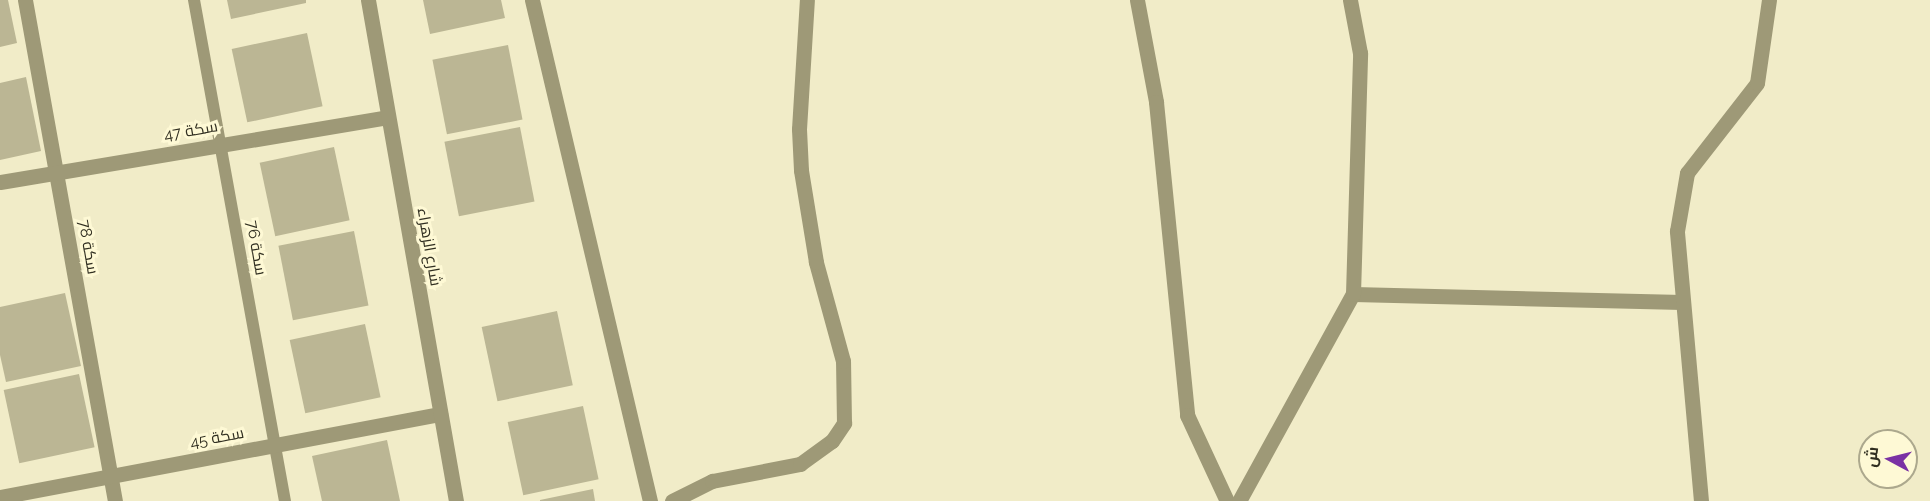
<!DOCTYPE html>
<html>
<head>
<meta charset="utf-8">
<style>
  body { margin:0 }
  #map { position:relative; width:1930px; height:501px; overflow:hidden; background:#f1ecc8; font-family:Raleway,Cairo,sans-serif }
  div>[style] { position:absolute }
  .building>* { inset:0; background:#bbb694; transform-origin:0 0 }
  .service>* { height:12px; margin:-6px; padding:0 6px; transform-origin:6px; border-radius:6px; background:#9e9977 }
  .minor>* { height:15px; margin:-7.5px; padding:0 7.5px; transform-origin:7.5px; border-radius:7.5px; background:#9e9977 }
  .tertiary>* { height:15px; margin:-7.5px; padding:0 7.5px; transform-origin:7.5px; border-radius:7.5px; background:#9e9977 }
  span { translate:-50% -50%; white-space:nowrap; text-align:center; line-height:1.15; -webkit-text-stroke:6px #fef9d5; paint-order:stroke }
  .street-label { font-size:16px; color:#312f21 }
  .north { position:absolute; left:1858px; top:429px; width:60px; height:60px; box-sizing:border-box; background:#fef9d5; border:2px solid #aca88d; border-radius:50%; rotate:277deg; font-size:16px; font-weight:700; line-height:24px; text-align:center; color:#312f21 }
  .north::after { content:''; display:block; margin:auto; width:21px; height:27px; background:#7a31a4; clip-path:polygon(50% 0,100% 100%,50% 72%,0 100%) }
</style>
</head>
<body>
<div id="map">
  <div class="building">
    <div style="clip-path:polygon(0 0,8px 0,17px 43px,0 47px)"></div>
    <div style="clip-path:polygon(227px 0,306px 0,306px 3px,231px 19px)"></div>
    <div style="clip-path:polygon(423px 0,501px 0,505px 18px,430px 34px)"></div>
    <div style="left:307px;top:33px;width:75px;height:77px;rotate:78deg"></div>
    <div style="left:508px;top:45px;width:76px;height:77px;rotate:79deg"></div>
    <div style="clip-path:polygon(26px 77px,41px 151px,0 160px,0 83px)"></div>
    <div style="left:520px;top:127px;width:76px;height:77px;rotate:79deg"></div>
    <div style="left:334px;top:147px;width:75px;height:76px;rotate:78deg"></div>
    <div style="left:354px;top:231px;width:76px;height:77px;rotate:79deg"></div>
    <div style="clip-path:polygon(65px 293px,81px 366px,6px 382px,0 355px,0 307px)"></div>
    <div style="left:557px;top:311px;width:76px;height:77px;rotate:78deg"></div>
    <div style="left:365px;top:324px;width:75px;height:77px;rotate:78deg"></div>
    <div style="left:79px;top:374px;width:75px;height:77px;rotate:78deg"></div>
    <div style="left:583px;top:406px;width:75px;height:77px;rotate:78deg"></div>
    <div style="clip-path:polygon(387px 440px,400px 501px,322px 501px,312px 456px)"></div>
    <div style="clip-path:polygon(593px 489px,595px 501px,540px 501px,540px 500px)"></div>
  </div>
  <div class="service">
    <div style="left:194px;top:0;width:509px;rotate:79.71deg"></div>
  </div>
  <div class="minor">
    <div style="left:25px;top:0;width:509px;rotate:79.82deg"></div>
    <div style="left:532px;top:0;width:515px;rotate:76.75deg"></div>
    <div style="left:1137px;top:0;width:104px;rotate:79.4deg"></div>
    <div style="left:1156px;top:102px;width:315px;rotate:84.3deg"></div>
    <div style="left:1187px;top:415px;width:95px;rotate:65.1deg"></div>
    <div style="left:0;top:182px;width:393px;rotate:-9.5deg"></div>
    <div style="left:1353px;top:294px;width:329px;rotate:1.4deg"></div>
    <div style="left:0;top:497px;width:448px;rotate:-10.7deg"></div>
    <div style="left:672px;top:501px;width:45px;rotate:-26.6deg"></div>
    <div style="left:712px;top:481px;width:90px;rotate:-10.9deg"></div>
    <div style="left:800px;top:464px;width:39px;rotate:-36deg"></div>
    <div style="left:832px;top:441px;width:22px;rotate:-56deg"></div>
    <div style="left:844px;top:423px;width:62px;rotate:-90.9deg"></div>
    <div style="left:843px;top:361px;width:103px;rotate:-105.3deg"></div>
    <div style="left:816px;top:262px;width:93px;rotate:-99.3deg"></div>
    <div style="left:801px;top:170px;width:41px;rotate:-92.8deg"></div>
    <div style="left:799px;top:129px;width:129px;rotate:-86.5deg"></div>
    <div style="left:1239px;top:501px;width:236px;rotate:-61.2deg"></div>
    <div style="left:1353px;top:294px;width:241px;rotate:-88.3deg"></div>
    <div style="left:1360px;top:53px;width:54px;rotate:-100.7deg"></div>
    <div style="left:1701px;top:501px;width:271px;rotate:-95.1deg"></div>
    <div style="left:1677px;top:231px;width:59px;rotate:-80.2deg"></div>
    <div style="left:1687px;top:173px;width:114px;rotate:-52.1deg"></div>
    <div style="left:1757px;top:83px;width:84px;rotate:-81.8deg"></div>
  </div>
  <div class="tertiary">
    <div style="left:368px;top:0;width:509px;rotate:80.04deg"></div>
  </div>
  <div class="street-label">
    <span style="left:191px;top:131px;rotate:-10deg">سكة 47</span>
    <span style="left:88px;top:247px;rotate:80deg">سكة 78</span>
    <span style="left:429px;top:247px;rotate:80deg">شارع الزهراء</span>
    <span style="left:256px;top:248px;rotate:80deg">سكة 76</span>
    <span style="left:217px;top:438px;rotate:-11deg">سكة 45</span>
  </div>
  <div class="north">ش</div>
</div>
</body>
</html>
